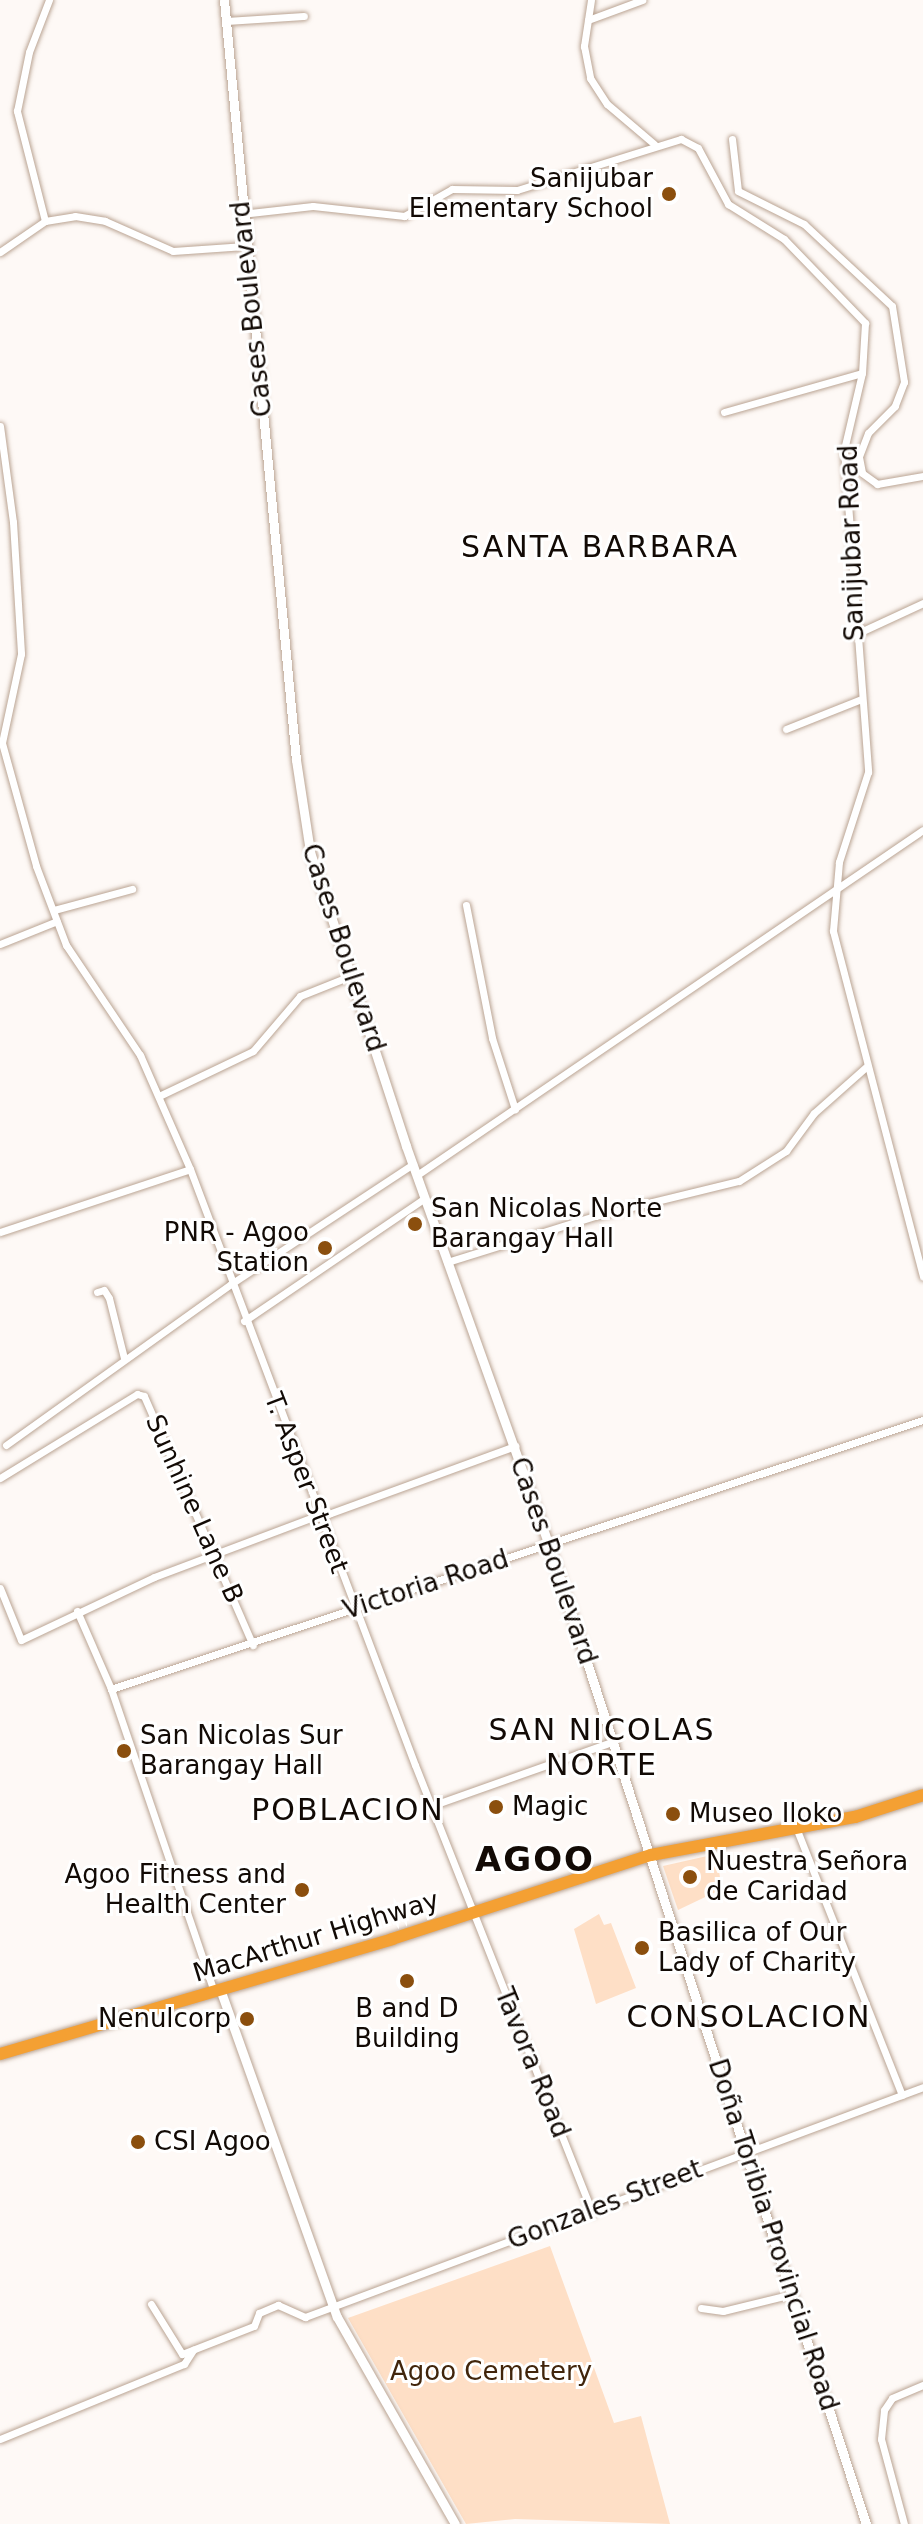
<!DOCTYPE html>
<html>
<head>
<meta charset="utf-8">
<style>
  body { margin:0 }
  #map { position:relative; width:923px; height:2524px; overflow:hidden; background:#fef9f6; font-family:"DejaVu Sans",sans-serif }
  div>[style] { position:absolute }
  .green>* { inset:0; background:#fedfc6 }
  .roads { filter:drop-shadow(0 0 2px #baa493) drop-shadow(0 0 2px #baa493) }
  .minor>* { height:7px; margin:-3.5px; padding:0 3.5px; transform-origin:3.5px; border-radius:3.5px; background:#fff }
  .tertiary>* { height:9px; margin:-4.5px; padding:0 4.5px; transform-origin:4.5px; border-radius:4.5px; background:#fff }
  .trunk>* { height:12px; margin:-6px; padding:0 6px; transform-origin:6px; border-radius:6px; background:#f4a033 }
  .dots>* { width:22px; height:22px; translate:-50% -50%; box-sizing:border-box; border:4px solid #fff; border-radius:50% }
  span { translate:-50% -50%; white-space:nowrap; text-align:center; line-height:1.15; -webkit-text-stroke:6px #fff; paint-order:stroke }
  .poi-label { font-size:26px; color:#120a05 }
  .right { translate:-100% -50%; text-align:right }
  .left { translate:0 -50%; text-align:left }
  .street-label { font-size:26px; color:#120a05 }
  .park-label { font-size:26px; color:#41250b }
  .quarter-label { font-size:30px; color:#120a05; letter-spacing:2px }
  .district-label { font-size:34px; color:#120a05; font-weight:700; letter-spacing:2px }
</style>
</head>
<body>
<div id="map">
  <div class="green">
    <div style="clip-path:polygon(716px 1854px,722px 1889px,678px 1910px,663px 1866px)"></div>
    <div style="clip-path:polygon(599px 1914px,604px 1925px,611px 1923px,636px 1988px,596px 2004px,574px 1929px)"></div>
    <div style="clip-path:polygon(550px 2246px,614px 2423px,641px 2416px,670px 2524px,515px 2519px,466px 2524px,348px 2318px)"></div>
  </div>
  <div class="roads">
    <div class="minor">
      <div style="left:591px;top:0;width:47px;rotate:98.7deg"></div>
      <div style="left:584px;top:46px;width:33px;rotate:79deg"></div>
      <div style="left:590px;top:78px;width:31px;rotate:57deg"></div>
      <div style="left:607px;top:104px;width:62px;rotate:40.4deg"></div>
      <div style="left:588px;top:20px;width:58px;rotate:-20.3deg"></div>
      <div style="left:226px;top:21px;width:78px;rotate:-3.7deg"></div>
      <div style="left:732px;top:139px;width:52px;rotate:83.4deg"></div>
      <div style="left:738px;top:191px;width:74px;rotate:26.6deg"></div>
      <div style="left:804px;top:224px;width:120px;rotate:43deg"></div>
      <div style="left:892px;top:306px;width:77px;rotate:81deg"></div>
      <div style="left:904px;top:382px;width:26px;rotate:111deg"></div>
      <div style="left:895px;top:406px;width:38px;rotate:135deg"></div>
      <div style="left:868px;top:433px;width:26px;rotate:111deg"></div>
      <div style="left:859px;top:457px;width:16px;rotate:79deg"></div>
      <div style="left:862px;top:473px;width:19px;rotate:36deg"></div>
      <div style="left:877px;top:484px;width:47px;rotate:-9.9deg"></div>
      <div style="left:241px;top:214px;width:72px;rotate:-6.3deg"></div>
      <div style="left:313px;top:206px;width:92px;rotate:6.3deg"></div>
      <div style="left:404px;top:216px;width:55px;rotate:-29.4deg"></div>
      <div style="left:452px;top:189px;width:65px;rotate:0.9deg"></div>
      <div style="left:517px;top:190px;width:172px;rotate:-17.3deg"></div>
      <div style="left:681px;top:139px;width:19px;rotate:28deg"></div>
      <div style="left:698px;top:148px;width:64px;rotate:61.8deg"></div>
      <div style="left:728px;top:204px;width:66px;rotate:32deg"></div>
      <div style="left:784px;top:239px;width:117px;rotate:46deg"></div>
      <div style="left:865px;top:323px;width:50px;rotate:93.4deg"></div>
      <div style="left:862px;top:373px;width:79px;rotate:103.2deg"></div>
      <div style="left:844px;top:450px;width:323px;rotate:85.7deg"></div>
      <div style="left:868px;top:772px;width:95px;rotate:107.9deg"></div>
      <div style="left:839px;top:862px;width:69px;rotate:95deg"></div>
      <div style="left:833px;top:931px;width:357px;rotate:75.4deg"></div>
      <div style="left:45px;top:221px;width:114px;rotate:-104.3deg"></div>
      <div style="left:17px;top:111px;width:60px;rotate:-78.5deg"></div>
      <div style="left:29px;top:52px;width:56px;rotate:-69deg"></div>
      <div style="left:0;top:252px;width:55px;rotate:-34.6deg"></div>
      <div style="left:45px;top:221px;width:30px;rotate:-9deg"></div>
      <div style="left:75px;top:216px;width:30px;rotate:9deg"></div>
      <div style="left:105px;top:221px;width:74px;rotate:23.8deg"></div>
      <div style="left:173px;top:251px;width:72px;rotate:-4deg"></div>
      <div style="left:724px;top:412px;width:143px;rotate:-15.8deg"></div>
      <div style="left:0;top:426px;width:97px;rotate:82.3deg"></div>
      <div style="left:13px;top:522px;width:132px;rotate:86.5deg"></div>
      <div style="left:21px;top:654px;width:91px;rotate:102.1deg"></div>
      <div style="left:2px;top:743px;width:128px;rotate:74.5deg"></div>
      <div style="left:36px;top:866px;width:85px;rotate:69.2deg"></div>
      <div style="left:66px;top:945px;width:133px;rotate:56.1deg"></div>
      <div style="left:140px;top:1055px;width:124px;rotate:66.3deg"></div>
      <div style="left:190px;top:1169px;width:637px;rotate:69.32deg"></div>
      <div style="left:415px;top:1765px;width:482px;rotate:68.4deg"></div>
      <div style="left:856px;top:634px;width:74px;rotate:-24.8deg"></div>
      <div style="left:786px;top:729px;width:79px;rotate:-21.7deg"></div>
      <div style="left:466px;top:905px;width:136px;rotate:78.9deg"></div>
      <div style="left:492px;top:1038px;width:75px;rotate:72.1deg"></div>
      <div style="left:54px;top:910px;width:81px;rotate:-15.1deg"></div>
      <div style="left:0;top:944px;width:61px;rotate:-22deg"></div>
      <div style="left:159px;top:1096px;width:104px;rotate:-25.6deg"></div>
      <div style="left:253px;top:1051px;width:72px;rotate:-49.5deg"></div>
      <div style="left:300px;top:996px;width:54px;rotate:-21.8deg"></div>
      <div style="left:417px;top:1175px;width:612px;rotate:-34.29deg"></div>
      <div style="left:0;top:1232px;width:200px;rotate:-18.3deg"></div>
      <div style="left:447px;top:1262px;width:155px;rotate:-17.3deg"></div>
      <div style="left:595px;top:1216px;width:148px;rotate:-13.7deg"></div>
      <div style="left:739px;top:1181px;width:56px;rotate:-32.6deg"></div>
      <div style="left:786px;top:1151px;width:47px;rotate:-53.6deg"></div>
      <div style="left:814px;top:1113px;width:69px;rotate:-41.5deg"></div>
      <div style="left:97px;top:1292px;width:7px;rotate:-16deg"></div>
      <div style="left:104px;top:1290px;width:9px;rotate:58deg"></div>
      <div style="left:109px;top:1298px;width:62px;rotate:76deg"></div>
      <div style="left:244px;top:1321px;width:219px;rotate:-34.2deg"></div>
      <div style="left:6px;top:1445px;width:277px;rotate:-35.6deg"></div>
      <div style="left:231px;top:1284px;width:218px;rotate:-33.4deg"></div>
      <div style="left:0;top:1478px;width:161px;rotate:-31.5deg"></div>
      <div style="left:137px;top:1394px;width:7px;rotate:16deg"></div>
      <div style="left:144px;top:1396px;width:272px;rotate:66.4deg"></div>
      <div style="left:320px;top:1517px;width:208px;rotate:-20deg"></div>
      <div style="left:0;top:1588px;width:56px;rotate:68deg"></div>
      <div style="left:21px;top:1640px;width:147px;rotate:-25.3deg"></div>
      <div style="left:154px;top:1577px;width:176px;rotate:-20.6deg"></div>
      <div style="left:77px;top:1611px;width:85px;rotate:66.4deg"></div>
      <div style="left:111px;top:1689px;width:319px;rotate:71.2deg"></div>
      <div style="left:111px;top:1689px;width:855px;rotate:-18.33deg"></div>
      <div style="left:431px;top:1806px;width:195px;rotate:-19.5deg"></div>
      <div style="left:797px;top:1830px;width:285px;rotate:68.4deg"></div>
      <div style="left:151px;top:2304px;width:59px;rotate:58.2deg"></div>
      <div style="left:182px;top:2354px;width:77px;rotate:-21.3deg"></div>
      <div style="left:254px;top:2326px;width:14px;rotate:-69deg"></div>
      <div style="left:259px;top:2313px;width:21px;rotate:-23deg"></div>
      <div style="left:278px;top:2305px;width:30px;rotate:24deg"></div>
      <div style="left:305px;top:2317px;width:659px;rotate:-20.41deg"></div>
      <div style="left:701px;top:2308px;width:22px;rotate:8deg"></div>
      <div style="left:723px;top:2311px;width:72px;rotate:-13.7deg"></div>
      <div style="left:0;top:2439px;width:199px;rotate:-22.2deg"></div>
      <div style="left:184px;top:2364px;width:17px;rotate:-57deg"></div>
      <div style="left:904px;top:2524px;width:88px;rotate:-105.1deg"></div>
      <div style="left:881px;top:2439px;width:29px;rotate:-84deg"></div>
      <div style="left:884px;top:2410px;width:14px;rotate:-56deg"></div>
      <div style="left:892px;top:2398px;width:34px;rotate:-23deg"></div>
    </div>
    <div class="tertiary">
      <div style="left:224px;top:0;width:763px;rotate:84.59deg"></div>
      <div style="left:296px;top:760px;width:93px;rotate:81.3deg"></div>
      <div style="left:310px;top:852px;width:309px;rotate:71.9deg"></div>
      <div style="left:406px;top:1146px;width:424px;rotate:70.3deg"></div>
      <div style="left:549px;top:1545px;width:1029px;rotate:72.06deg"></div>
      <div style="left:220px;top:1989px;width:348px;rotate:70.4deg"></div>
      <div style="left:337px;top:2317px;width:238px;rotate:60.3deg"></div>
    </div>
    <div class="trunk">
      <div style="left:0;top:2054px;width:409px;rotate:-16.3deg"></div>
      <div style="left:392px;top:1939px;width:272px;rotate:-18deg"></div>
      <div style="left:651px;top:1855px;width:208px;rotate:-10.6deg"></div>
      <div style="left:855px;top:1817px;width:71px;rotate:-17.9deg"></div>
    </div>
  </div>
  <div class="dots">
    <div style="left:669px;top:194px;background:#8b4f0e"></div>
    <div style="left:415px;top:1224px;background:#8b4f0e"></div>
    <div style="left:325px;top:1248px;background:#8b4f0e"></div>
    <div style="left:124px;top:1751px;background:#8b4f0e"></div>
    <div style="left:496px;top:1807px;background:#8b4f0e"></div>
    <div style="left:673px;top:1814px;background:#8b4f0e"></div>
    <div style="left:690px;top:1877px;background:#8b4f0e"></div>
    <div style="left:302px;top:1890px;background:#8b4f0e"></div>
    <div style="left:642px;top:1948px;background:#8b4f0e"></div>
    <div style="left:407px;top:1981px;background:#8b4f0e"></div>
    <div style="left:247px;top:2019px;background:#8b4f0e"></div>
    <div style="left:138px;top:2142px;background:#8b4f0e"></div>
  </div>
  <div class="poi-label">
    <span class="right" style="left:653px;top:194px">Sanijubar<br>Elementary School</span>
    <span class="left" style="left:431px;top:1224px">San Nicolas Norte<br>Barangay Hall</span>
    <span class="right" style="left:309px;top:1248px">PNR - Agoo<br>Station</span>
    <span class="left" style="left:140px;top:1751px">San Nicolas Sur<br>Barangay Hall</span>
    <span class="left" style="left:512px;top:1807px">Magic</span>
    <span class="left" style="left:689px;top:1814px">Museo Iloko</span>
    <span class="left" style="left:706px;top:1877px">Nuestra Señora<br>de Caridad</span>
    <span class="right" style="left:286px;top:1890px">Agoo Fitness and<br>Health Center</span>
    <span class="left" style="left:658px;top:1948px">Basilica of Our<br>Lady of Charity</span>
    <span style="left:407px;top:2024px">B and D<br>Building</span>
    <span class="right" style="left:231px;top:2019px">Nenulcorp</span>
    <span class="left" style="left:154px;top:2142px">CSI Agoo</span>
  </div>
  <div class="street-label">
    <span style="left:252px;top:309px;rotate:-96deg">Cases Boulevard</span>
    <span style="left:852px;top:543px;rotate:-92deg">Sanijubar Road</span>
    <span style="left:343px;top:948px;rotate:72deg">Cases Boulevard</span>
    <span style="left:306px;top:1483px;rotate:69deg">T. Asper Street</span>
    <span style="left:194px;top:1509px;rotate:66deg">Sunhine Lane B</span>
    <span style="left:553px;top:1561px;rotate:71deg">Cases Boulevard</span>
    <span style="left:426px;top:1585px;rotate:-18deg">Victoria Road</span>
    <span style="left:316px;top:1937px;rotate:-17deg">MacArthur Highway</span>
    <span style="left:532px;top:2063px;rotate:68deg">Tavora Road</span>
    <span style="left:605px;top:2205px;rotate:-21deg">Gonzales Street</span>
    <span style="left:773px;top:2235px;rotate:72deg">Doña Toribia Provincial Road</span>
  </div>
  <div class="park-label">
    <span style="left:491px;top:2372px">Agoo Cemetery</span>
  </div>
  <div class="quarter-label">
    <span style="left:600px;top:547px">SANTA BARBARA</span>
    <span style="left:602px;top:1747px">SAN NICOLAS<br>NORTE</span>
    <span style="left:348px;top:1810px">POBLACION</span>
    <span style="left:749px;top:2017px">CONSOLACION</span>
  </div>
  <div class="district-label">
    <span style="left:535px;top:1860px">AGOO</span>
  </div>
</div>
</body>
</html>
